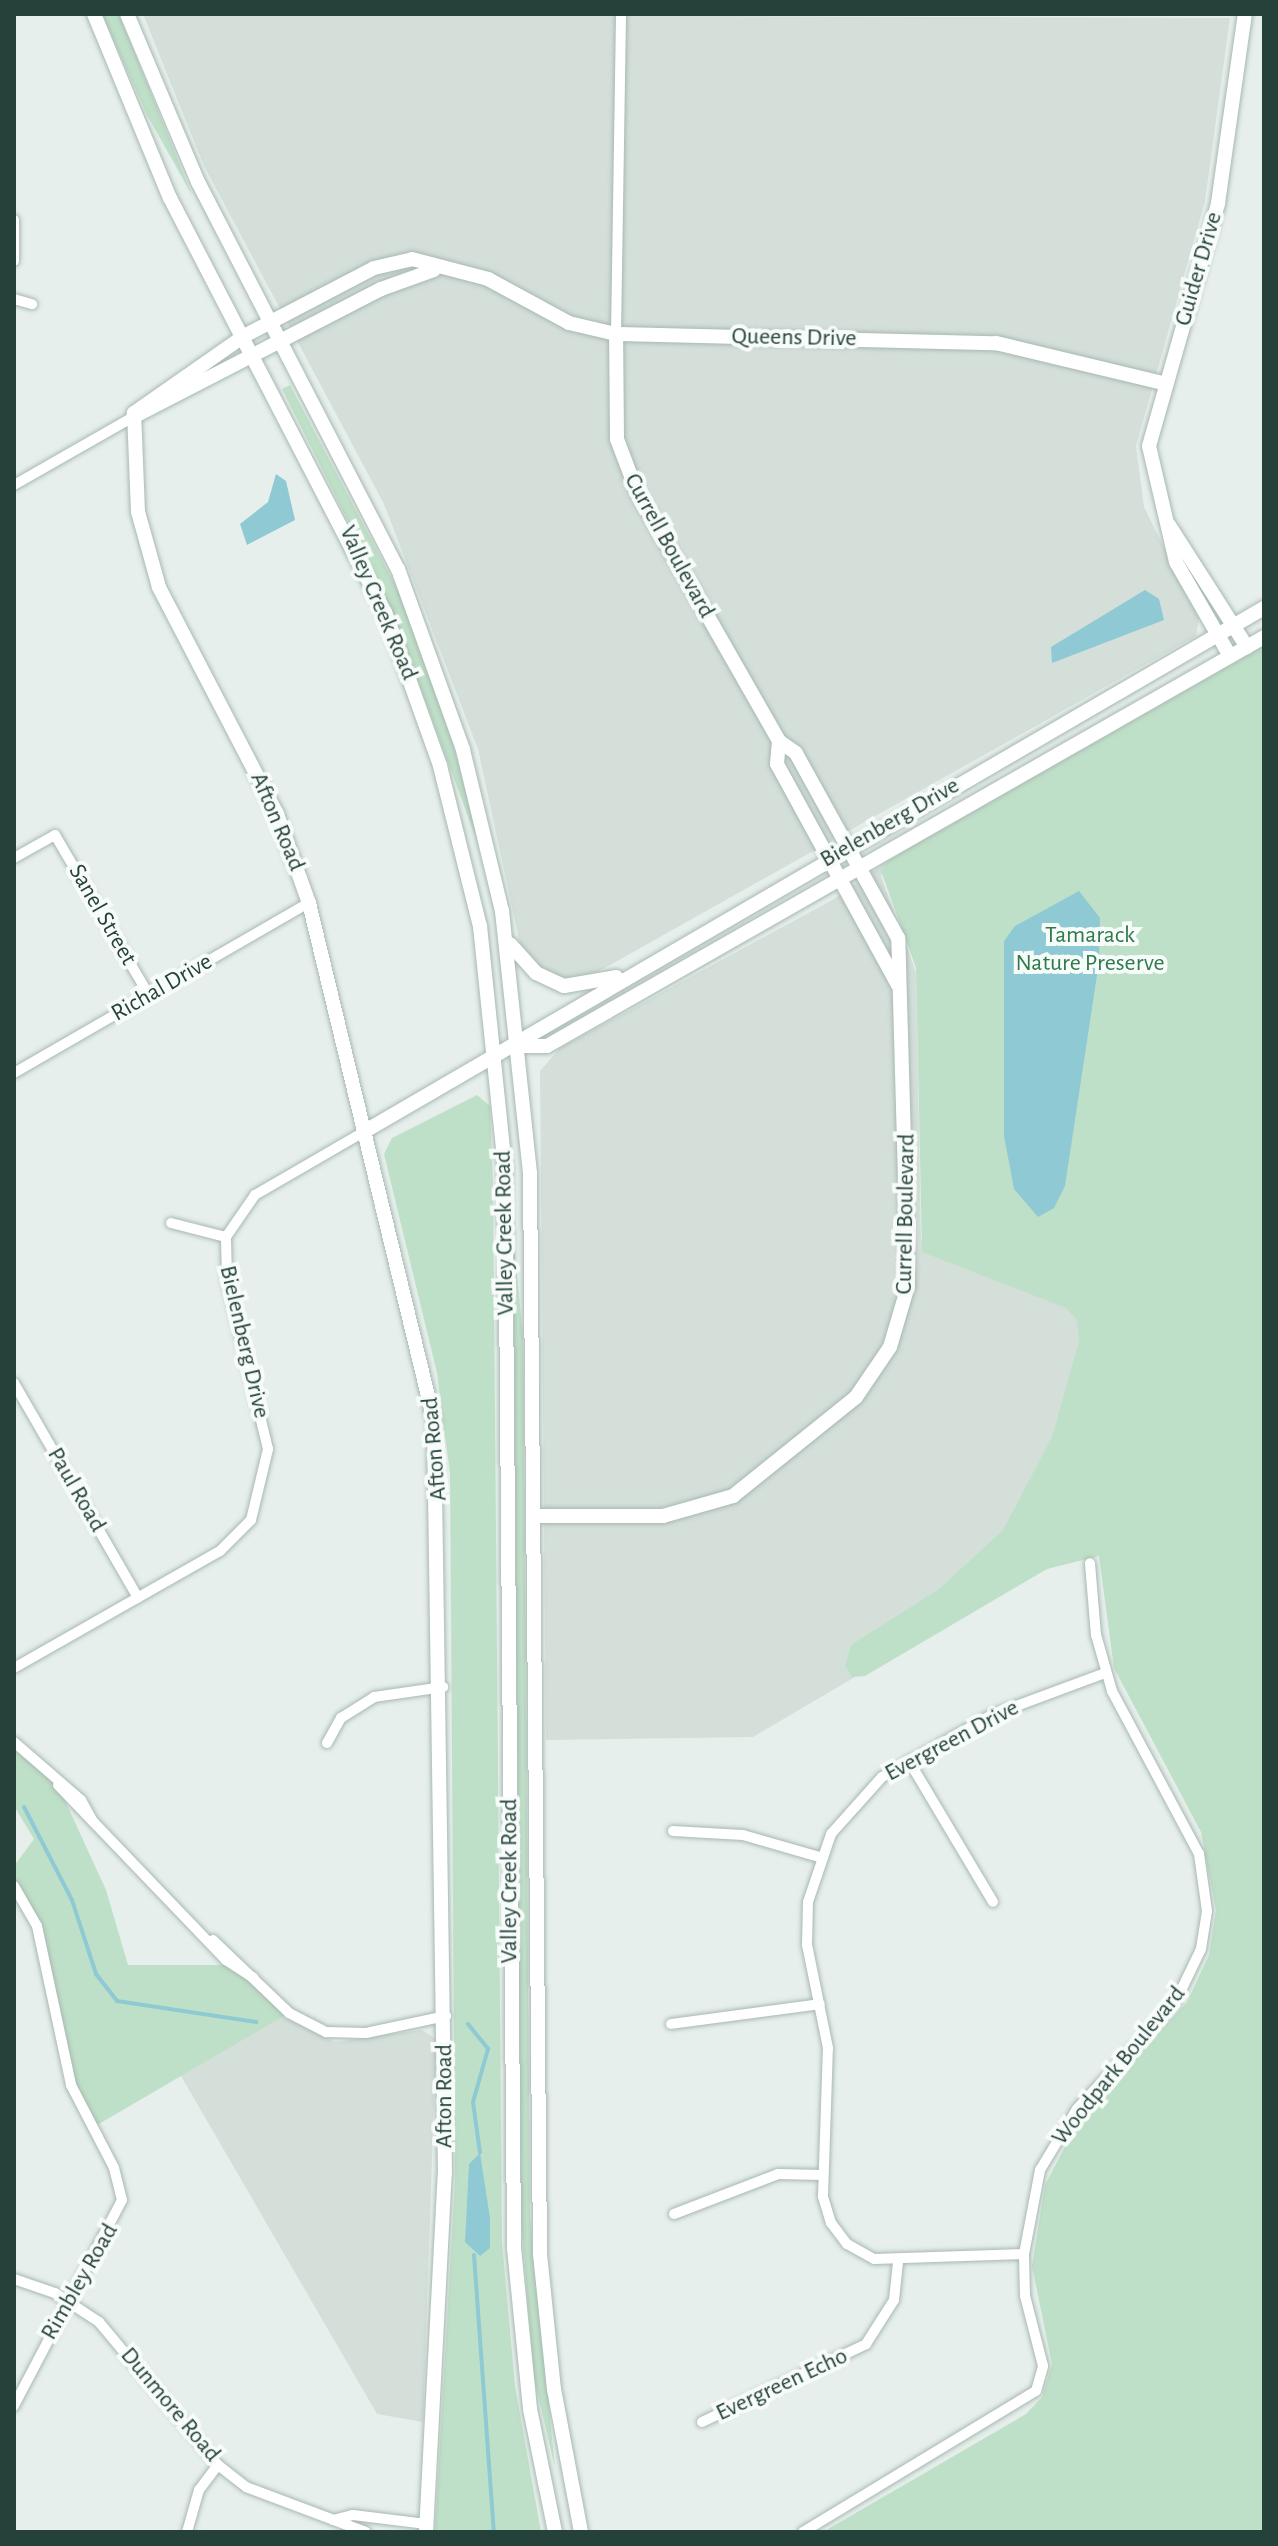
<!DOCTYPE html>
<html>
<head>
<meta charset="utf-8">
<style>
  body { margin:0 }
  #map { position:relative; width:1278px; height:2546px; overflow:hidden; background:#e6efeb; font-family:"Alegreya Sans",sans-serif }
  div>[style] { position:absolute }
  .built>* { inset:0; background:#d4dfda }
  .green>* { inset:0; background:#bfe0c8 }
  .water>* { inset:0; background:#8ec9d4 }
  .stream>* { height:4px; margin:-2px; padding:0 2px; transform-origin:2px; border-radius:2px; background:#8ec9d4 }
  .roads { filter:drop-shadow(0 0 2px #a8b8b2) drop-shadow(0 0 2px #a8b8b2) }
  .street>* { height:10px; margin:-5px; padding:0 5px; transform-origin:5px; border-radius:5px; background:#fff }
  .secondary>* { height:14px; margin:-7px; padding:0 7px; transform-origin:7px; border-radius:7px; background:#fff }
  span { translate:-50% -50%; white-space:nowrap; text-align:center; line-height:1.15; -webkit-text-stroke:8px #f7fbf9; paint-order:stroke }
  .street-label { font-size:24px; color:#24423a }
  .park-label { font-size:24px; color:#2d7a4b }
  .frame { position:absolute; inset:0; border:16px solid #24423a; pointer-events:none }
</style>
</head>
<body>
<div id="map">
  <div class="built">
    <div style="clip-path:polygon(143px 14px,1230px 18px,1205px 201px,1136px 446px,1144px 507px,1199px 618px,1196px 636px,594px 974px,569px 979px,545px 972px,520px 944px,478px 749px,384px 504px,204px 166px)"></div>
    <div style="clip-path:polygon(889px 860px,881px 876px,916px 972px,921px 1240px,1088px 1313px,1062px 1555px,753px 1737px,546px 1740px,540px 1071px,560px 1048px,834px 899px)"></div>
    <div style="clip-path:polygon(278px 2015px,335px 2042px,422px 2030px,436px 2039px,423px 2422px,377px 2414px,181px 2076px)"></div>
  </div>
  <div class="green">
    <div style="clip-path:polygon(102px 14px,119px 14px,192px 195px,147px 115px)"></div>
    <div style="clip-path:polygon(290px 385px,401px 596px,453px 744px,483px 857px,390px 605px,282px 389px)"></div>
    <div style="clip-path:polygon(1264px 646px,1264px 2532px,823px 2532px,1026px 2414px,1042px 2397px,1052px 2364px,1032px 2266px,1045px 2185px,1079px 2120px,1187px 2002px,1209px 1955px,1216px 1910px,1201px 1832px,1114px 1668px,1099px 1556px,1047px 1569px,865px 1676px,852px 1677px,845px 1666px,851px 1645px,939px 1589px,1003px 1530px,1052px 1437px,1079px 1342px,1077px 1320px,1066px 1308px,922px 1252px,916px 968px,881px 871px,889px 860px)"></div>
    <div style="clip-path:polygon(477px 1095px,490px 1106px,493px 1185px,502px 2242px,515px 2386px,541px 2532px,435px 2532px,455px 2182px,450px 1473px,437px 1373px,384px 1154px,392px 1138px)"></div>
    <div style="clip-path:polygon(513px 1233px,523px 1337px,530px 2216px,555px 2468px,534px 2378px,521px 2218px)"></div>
    <div style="clip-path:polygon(14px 1742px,57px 1783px,106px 1890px,128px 1965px,231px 1965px,289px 2013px,92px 2128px,78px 2100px,37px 1926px,14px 1886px,14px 1866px,34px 1839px,14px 1806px)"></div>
  </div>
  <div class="water">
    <div style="clip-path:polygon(276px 474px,286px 481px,295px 520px,247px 545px,240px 524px,268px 502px)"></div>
    <div style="clip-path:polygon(1145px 590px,1159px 599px,1164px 620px,1052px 663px,1051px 647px)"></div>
    <div style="clip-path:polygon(1079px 891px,1100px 918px,1099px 962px,1065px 1186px,1054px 1208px,1038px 1217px,1014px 1189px,1004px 1136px,1004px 941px,1015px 926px)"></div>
    <div style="clip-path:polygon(480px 2153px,490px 2218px,490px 2248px,480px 2256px,465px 2242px,469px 2164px)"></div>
  </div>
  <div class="stream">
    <div style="left:24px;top:1807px;width:105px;rotate:62.7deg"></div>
    <div style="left:72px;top:1900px;width:78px;rotate:72deg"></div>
    <div style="left:96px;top:1974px;width:34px;rotate:52deg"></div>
    <div style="left:117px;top:2001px;width:141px;rotate:8.6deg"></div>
    <div style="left:468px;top:2024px;width:32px;rotate:51deg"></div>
    <div style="left:488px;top:2049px;width:55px;rotate:105.8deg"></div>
    <div style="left:473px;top:2102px;width:51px;rotate:82.2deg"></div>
    <div style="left:474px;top:2255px;width:278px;rotate:85.9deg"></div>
  </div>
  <div class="roads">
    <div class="street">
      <div style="left:14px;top:220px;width:41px;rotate:90deg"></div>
      <div style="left:14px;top:299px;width:19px;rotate:16deg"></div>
      <div style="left:616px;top:334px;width:320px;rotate:-89.1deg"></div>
      <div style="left:14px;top:485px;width:137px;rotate:-29.7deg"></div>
      <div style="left:14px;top:858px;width:47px;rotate:-29.3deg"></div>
      <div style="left:55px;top:835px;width:186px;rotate:59.6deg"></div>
      <div style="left:14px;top:1073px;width:340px;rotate:-30deg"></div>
      <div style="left:171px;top:1223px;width:57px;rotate:14.3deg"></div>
      <div style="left:14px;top:1383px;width:248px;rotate:60deg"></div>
      <div style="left:14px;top:1668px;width:237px;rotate:-29.6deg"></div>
      <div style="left:220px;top:1551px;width:44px;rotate:-45deg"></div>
      <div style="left:251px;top:1520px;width:73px;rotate:-76.5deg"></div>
      <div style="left:268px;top:1449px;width:175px;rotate:-103.6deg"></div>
      <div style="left:227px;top:1279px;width:42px;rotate:-91.4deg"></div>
      <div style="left:226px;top:1237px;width:51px;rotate:-55.4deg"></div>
      <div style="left:255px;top:1195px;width:129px;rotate:-30.1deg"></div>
      <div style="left:14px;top:1742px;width:89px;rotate:40.9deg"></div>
      <div style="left:81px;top:1800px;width:25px;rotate:61deg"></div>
      <div style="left:327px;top:1743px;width:29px;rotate:-61deg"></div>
      <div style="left:341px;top:1718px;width:39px;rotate:-32deg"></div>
      <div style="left:374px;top:1697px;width:70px;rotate:-8.2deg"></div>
      <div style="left:909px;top:1761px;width:164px;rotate:59.2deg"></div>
      <div style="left:58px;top:1785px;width:243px;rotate:46.2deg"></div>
      <div style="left:226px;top:1960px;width:33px;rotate:33deg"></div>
      <div style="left:673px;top:1831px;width:70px;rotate:3.3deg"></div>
      <div style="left:743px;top:1835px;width:79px;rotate:16.1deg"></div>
      <div style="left:14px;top:1886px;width:46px;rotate:60.1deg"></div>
      <div style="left:37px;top:1926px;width:163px;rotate:77.9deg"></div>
      <div style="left:71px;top:2085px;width:93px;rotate:62.6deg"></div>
      <div style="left:114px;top:2168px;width:33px;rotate:76deg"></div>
      <div style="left:122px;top:2200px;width:233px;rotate:117.7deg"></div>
      <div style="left:213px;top:1940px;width:105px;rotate:43.8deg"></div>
      <div style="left:289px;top:2013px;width:42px;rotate:27.2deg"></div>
      <div style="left:326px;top:2032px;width:40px;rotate:1.4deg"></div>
      <div style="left:366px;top:2033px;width:82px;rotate:-12deg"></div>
      <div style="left:671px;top:2024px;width:150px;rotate:-7.6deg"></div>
      <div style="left:674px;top:2214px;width:111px;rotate:-21deg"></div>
      <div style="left:778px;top:2174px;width:45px;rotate:1.3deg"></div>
      <div style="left:1024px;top:2254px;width:150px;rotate:178.1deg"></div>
      <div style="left:874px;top:2259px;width:31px;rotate:-151deg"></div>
      <div style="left:847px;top:2244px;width:26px;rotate:-127deg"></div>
      <div style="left:831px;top:2223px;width:28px;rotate:-107deg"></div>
      <div style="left:823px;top:2196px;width:148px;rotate:-88.1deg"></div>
      <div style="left:828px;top:2048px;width:105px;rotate:-101.5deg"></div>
      <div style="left:807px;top:1945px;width:43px;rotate:-88.7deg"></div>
      <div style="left:808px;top:1902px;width:72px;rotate:-71.3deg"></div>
      <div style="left:831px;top:1834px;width:76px;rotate:-48.2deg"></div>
      <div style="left:882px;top:1777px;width:126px;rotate:-29.4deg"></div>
      <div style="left:992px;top:1715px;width:121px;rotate:-20.4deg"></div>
      <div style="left:14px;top:2279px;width:43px;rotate:18.9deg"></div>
      <div style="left:55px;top:2293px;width:53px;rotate:33.4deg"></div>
      <div style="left:99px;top:2322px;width:186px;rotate:50.2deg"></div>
      <div style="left:218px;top:2465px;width:36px;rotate:38deg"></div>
      <div style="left:246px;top:2487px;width:128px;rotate:20.6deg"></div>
      <div style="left:702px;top:2422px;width:182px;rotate:-25.4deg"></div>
      <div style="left:866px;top:2344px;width:52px;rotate:-57.5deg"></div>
      <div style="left:894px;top:2300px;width:38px;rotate:-84deg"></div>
      <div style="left:333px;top:2520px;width:21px;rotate:-14deg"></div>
      <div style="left:353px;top:2515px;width:74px;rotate:7deg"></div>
      <div style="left:187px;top:2532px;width:44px;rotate:-74.1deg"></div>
      <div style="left:199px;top:2490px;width:31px;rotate:-53deg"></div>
      <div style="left:803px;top:2532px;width:272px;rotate:-31.2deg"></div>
      <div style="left:1036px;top:2391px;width:26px;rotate:-74deg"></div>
      <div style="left:1043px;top:2366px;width:72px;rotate:-104.4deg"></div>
      <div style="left:1025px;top:2296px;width:42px;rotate:-91.4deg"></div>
      <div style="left:1024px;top:2254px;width:86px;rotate:-79.2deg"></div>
      <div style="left:1040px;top:2170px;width:71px;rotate:-58.8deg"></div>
      <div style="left:1077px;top:2109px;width:144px;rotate:-47.2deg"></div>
      <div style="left:1175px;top:2003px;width:60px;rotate:-64.3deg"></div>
      <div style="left:1201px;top:1949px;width:38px;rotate:-81deg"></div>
      <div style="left:1207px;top:1911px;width:58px;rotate:-98deg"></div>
      <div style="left:1199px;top:1854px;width:185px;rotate:-118.1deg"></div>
      <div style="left:1112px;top:1691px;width:58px;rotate:-105.9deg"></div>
      <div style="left:1096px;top:1635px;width:72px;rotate:-94.8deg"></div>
    </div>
    <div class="secondary">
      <div style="left:94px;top:14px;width:199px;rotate:67.6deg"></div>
      <div style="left:170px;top:198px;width:466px;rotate:62.6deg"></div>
      <div style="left:385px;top:612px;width:164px;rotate:70.3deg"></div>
      <div style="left:440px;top:766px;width:165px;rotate:76deg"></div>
      <div style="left:480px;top:926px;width:242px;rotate:84.1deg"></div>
      <div style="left:505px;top:1167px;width:1081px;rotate:89.52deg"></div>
      <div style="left:514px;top:2248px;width:162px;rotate:84.3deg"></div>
      <div style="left:530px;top:2409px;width:126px;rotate:78.5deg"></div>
      <div style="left:127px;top:14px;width:182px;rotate:67.1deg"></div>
      <div style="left:198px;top:182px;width:436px;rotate:62.7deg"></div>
      <div style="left:398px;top:569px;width:192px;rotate:70.2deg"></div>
      <div style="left:463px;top:750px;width:166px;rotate:76.4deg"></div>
      <div style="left:502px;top:911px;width:264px;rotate:83.9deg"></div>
      <div style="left:530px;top:1174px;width:1080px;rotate:89.47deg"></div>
      <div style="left:540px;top:2254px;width:136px;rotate:84.1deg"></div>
      <div style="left:554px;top:2389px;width:146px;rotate:79.3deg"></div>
      <div style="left:133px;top:417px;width:279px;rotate:-27.3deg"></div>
      <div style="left:381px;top:289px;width:56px;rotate:-19.7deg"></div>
      <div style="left:1169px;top:525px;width:145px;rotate:57.4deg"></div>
      <div style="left:1230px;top:656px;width:108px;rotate:-119.9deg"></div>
      <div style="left:1176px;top:562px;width:119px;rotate:-103.1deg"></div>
      <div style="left:1149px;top:446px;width:253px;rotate:-74.1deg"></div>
      <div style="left:1218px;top:203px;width:191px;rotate:-81.9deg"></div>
      <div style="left:779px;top:741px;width:23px;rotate:95deg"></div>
      <div style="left:777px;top:764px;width:252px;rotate:61.3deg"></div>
      <div style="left:510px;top:944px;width:39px;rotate:48deg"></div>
      <div style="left:536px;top:973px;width:31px;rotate:25deg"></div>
      <div style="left:564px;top:986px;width:53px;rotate:-9.8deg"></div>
      <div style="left:522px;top:1046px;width:25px"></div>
      <div style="left:547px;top:1046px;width:825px;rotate:-29.7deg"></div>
      <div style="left:367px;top:1130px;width:1038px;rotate:-30.2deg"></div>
      <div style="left:533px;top:1516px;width:130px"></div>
      <div style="left:663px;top:1516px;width:73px;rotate:-15.9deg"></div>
      <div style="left:733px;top:1496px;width:158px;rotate:-38.8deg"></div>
      <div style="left:856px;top:1397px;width:60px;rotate:-55.8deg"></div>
      <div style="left:890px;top:1347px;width:64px;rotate:-73.6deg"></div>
      <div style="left:908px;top:1286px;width:348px;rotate:-91.6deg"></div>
      <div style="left:898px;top:938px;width:211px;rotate:-118.9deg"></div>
      <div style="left:796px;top:753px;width:21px;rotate:-145deg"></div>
      <div style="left:779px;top:741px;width:287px;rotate:-119.7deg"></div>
      <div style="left:637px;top:492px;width:57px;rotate:-110.7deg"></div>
      <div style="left:617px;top:439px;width:105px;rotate:-90.5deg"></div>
      <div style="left:426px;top:2532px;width:360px;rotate:-87deg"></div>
      <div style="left:445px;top:2173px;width:752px;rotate:-90.84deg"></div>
      <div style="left:434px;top:1421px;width:533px;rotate:-103.57deg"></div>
      <div style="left:309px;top:903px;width:95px;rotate:-109.8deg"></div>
      <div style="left:277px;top:814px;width:256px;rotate:-117.5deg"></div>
      <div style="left:159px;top:587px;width:78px;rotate:-105.6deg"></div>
      <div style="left:138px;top:512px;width:99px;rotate:-92.3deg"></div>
      <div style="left:134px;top:413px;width:134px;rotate:-35deg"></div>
      <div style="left:244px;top:336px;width:147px;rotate:-27.6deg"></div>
      <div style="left:374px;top:268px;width:39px;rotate:-13deg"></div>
      <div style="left:412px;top:259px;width:79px;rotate:14.7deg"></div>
      <div style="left:488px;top:279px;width:92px;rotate:28.5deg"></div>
      <div style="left:569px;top:323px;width:48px;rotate:13.2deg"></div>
      <div style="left:616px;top:334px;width:380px;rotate:1.4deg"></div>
      <div style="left:996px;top:343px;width:172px;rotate:13.5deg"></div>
    </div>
  </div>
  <div class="street-label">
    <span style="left:1199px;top:269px;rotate:-74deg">Guider Drive</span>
    <span style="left:794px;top:338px;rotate:1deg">Queens Drive</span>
    <span style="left:669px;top:546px;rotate:61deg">Currell Boulevard</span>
    <span style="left:378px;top:603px;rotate:67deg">Valley Creek Road</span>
    <span style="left:277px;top:822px;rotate:67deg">Afton Road</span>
    <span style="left:890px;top:823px;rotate:-30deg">Bielenberg Drive</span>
    <span style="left:102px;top:915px;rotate:60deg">Sanel Street</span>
    <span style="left:162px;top:988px;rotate:-30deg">Richal Drive</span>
    <span style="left:906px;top:1214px;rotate:-89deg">Currell Boulevard</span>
    <span style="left:505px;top:1233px;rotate:-91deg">Valley Creek Road</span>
    <span style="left:244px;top:1342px;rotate:77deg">Bielenberg Drive</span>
    <span style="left:435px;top:1449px;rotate:-95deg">Afton Road</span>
    <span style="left:76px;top:1490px;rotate:60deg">Paul Road</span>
    <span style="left:952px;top:1741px;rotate:-28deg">Evergreen Drive</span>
    <span style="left:510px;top:1881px;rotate:-90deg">Valley Creek Road</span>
    <span style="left:1119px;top:2066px;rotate:-51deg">Woodpark Boulevard</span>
    <span style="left:445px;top:2096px;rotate:-90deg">Afton Road</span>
    <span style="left:80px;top:2282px;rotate:-60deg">Rimbley Road</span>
    <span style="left:782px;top:2385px;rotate:-25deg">Evergreen Echo</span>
    <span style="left:170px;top:2405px;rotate:50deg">Dunmore Road</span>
  </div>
  <div class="park-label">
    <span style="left:1090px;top:950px">Tamarack<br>Nature Preserve</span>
  </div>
  <div class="frame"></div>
</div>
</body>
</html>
